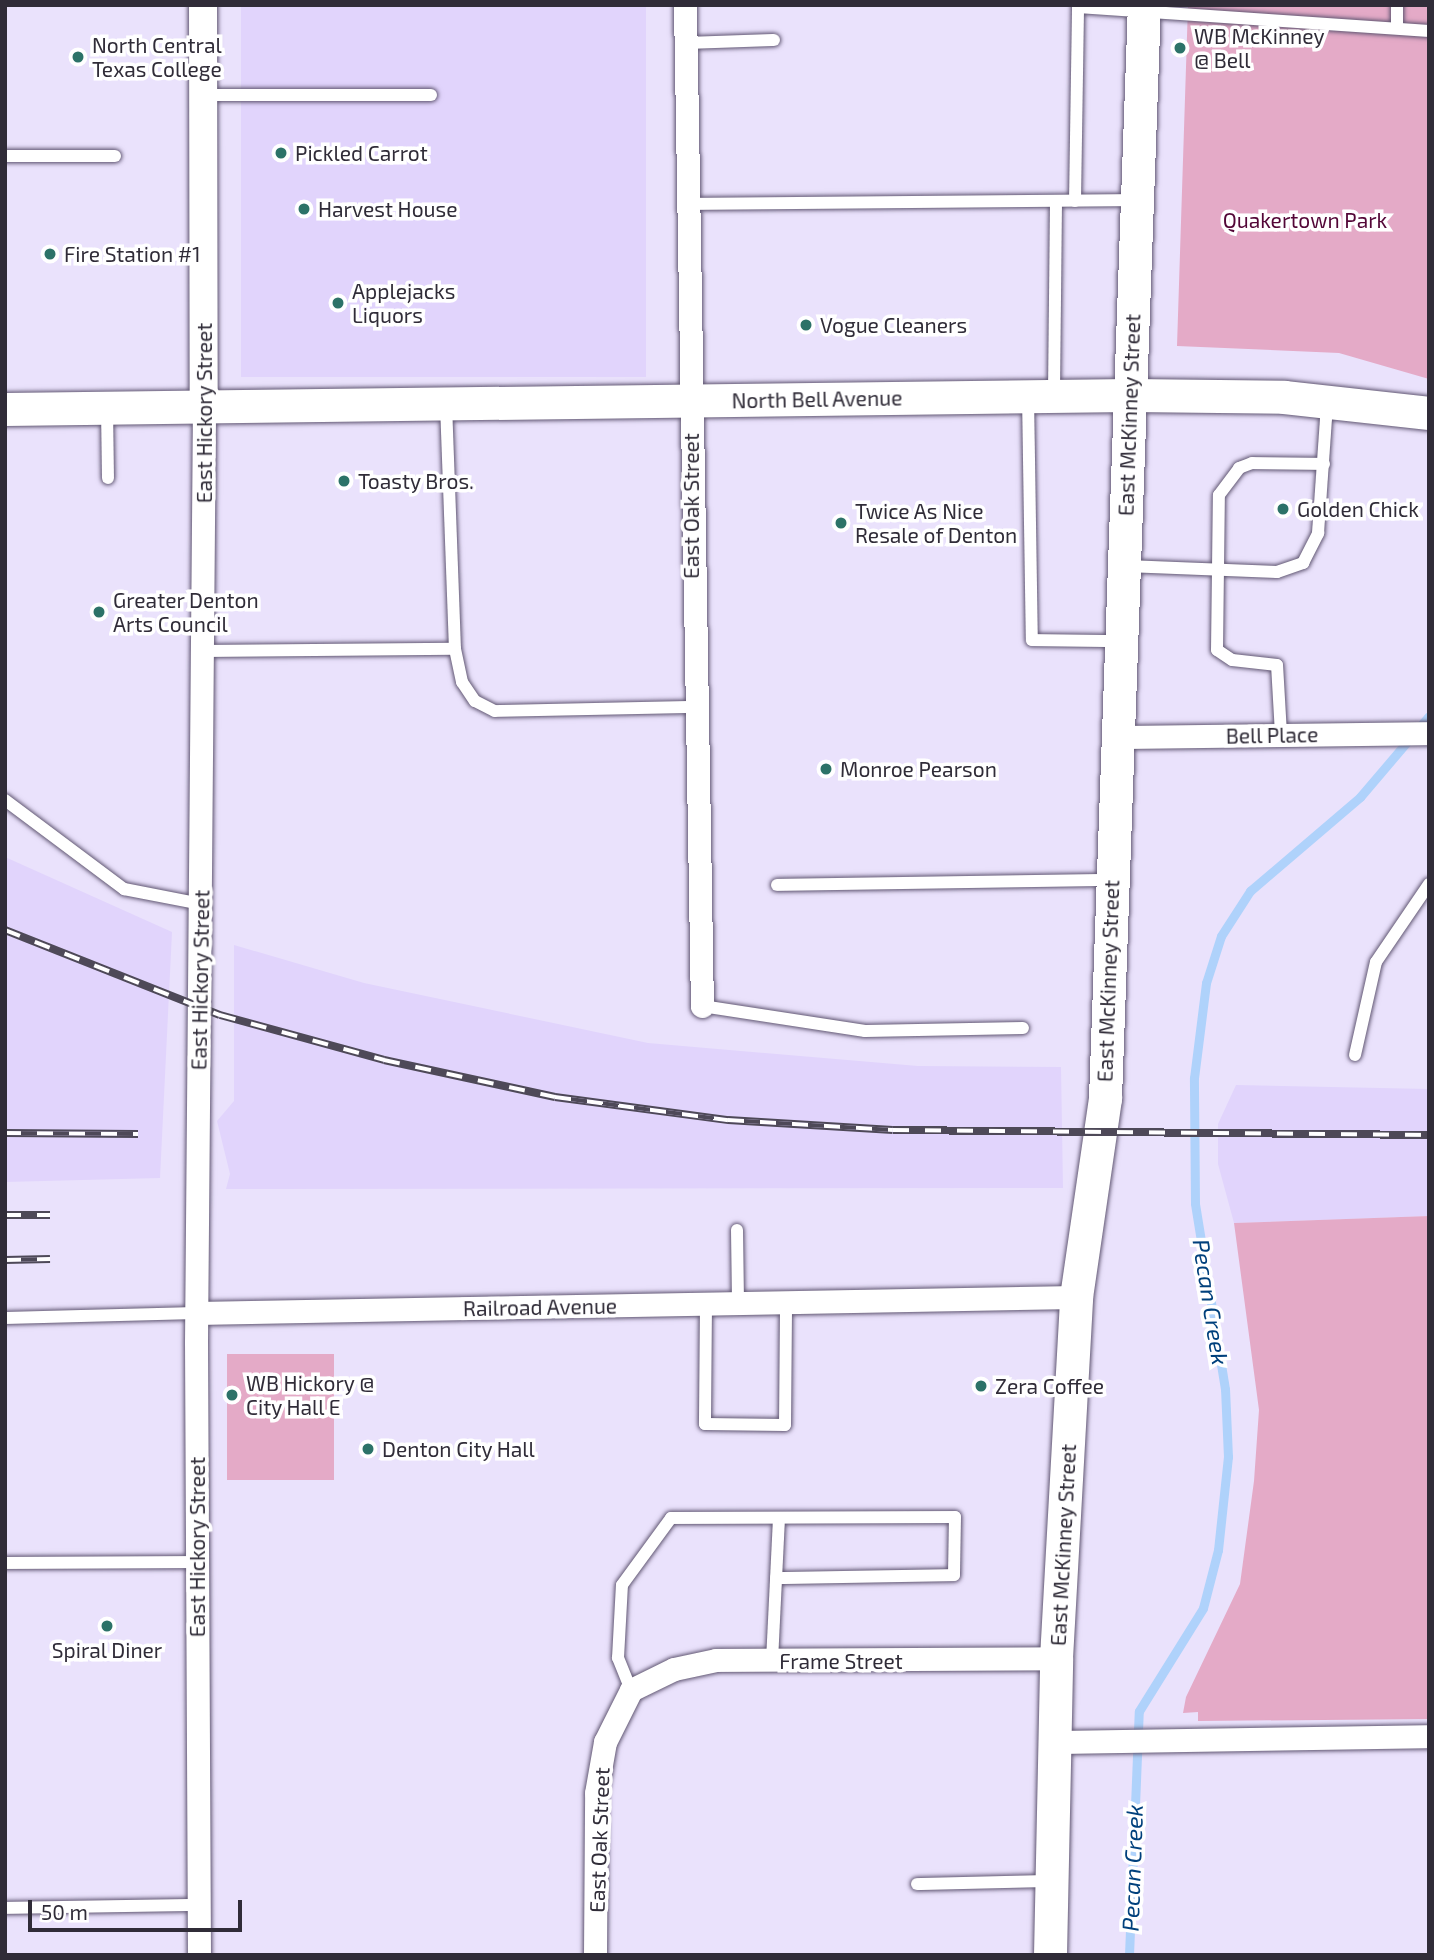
<!DOCTYPE html>
<html>
<head>
<meta charset="utf-8">
<style>
  body { margin:0 }
  #map { position:relative; width:1434px; height:1960px; overflow:hidden; background:#eae2fc; font-family:"Exo 2",sans-serif }
  div>[style] { position:absolute }
  .built>* { inset:0; background:#e1d4fc; transform-origin:0 0 }
  .green>* { inset:0; background:#e4aac7; transform-origin:0 0 }
  .stream>* { height:9px; margin:-4.5px; padding:0 4.5px; transform-origin:4.5px; border-radius:4.5px; background:#afd2fb }
  .roads { filter:drop-shadow(0 0 2px #615773) drop-shadow(0 0 2px #615773) }
  .service>* { height:12px; margin:-6px; padding:0 6px; transform-origin:6px; border-radius:6px; background:#fff }
  .minor>* { height:23px; margin:-11.5px; padding:0 11.5px; transform-origin:11.5px; border-radius:11.5px; background:#fff }
  .tertiary>* { height:28px; margin:-14px; padding:0 14px; transform-origin:14px; border-radius:14px; background:#fff }
  .secondary>* { height:33px; margin:-16.5px; padding:0 16.5px; transform-origin:16.5px; border-radius:16.5px; background:#fff }
  .rail>* { height:8px; margin-top:-4px; transform-origin:0; background:repeating-linear-gradient(90deg,#fff 0 16px,#4e4958 0 32px); box-sizing:border-box; border-block:2px solid #4e4958 }
  .dots>* { width:19px; height:19px; translate:-50% -50%; box-sizing:border-box; border:4px solid #fff; border-radius:50% }
  span { translate:-50% -50%; white-space:nowrap; text-align:center; line-height:1.15; -webkit-text-stroke:7px #fff; paint-order:stroke }
  .poi-label { font-size:21px; color:#302c38 }
  .left { translate:0 -50%; text-align:left }
  .park-label { font-size:21px; color:#530637 }
  .street-label { font-size:21px; color:#302c38 }
  .water-label { font-size:23px; color:#00407c; font-style:italic }
  .frame { position:absolute; inset:0; border:7px solid #302c38; pointer-events:none }
  .scale { position:absolute; left:28px; top:1900px; width:214px; height:32px; box-sizing:border-box; border:4px solid #302c38; border-top:0; padding-left:9px; font-size:21px; line-height:24px; white-space:nowrap; color:#302c38; -webkit-text-stroke:5px #fff; paint-order:stroke }
</style>
</head>
<body>
<div id="map">
  <div class="built">
    <div style="left:241px;top:5px;width:405px;height:372px"></div>
    <div style="clip-path:polygon(5px 857px,172px 932px,160px 1178px,5px 1182px)"></div>
    <div style="clip-path:polygon(234px 945px,364px 983px,648px 1043px,918px 1066px,1061px 1067px,1063px 1188px,226px 1189px,230px 1174px,217px 1121px,234px 1101px)"></div>
    <div style="clip-path:polygon(1236px 1085px,1429px 1089px,1429px 1216px,1234px 1223px,1218px 1164px,1218px 1124px)"></div>
  </div>
  <div class="green">
    <div style="clip-path:polygon(1188px 5px,1429px 5px,1429px 379px,1339px 353px,1177px 346px)"></div>
    <div style="clip-path:polygon(1429px 1216px,1429px 1719px,1198px 1721px,1198px 1712px,1183px 1713px,1186px 1697px,1240px 1584px,1254px 1481px,1259px 1410px,1234px 1223px)"></div>
    <div style="left:227px;top:1354px;width:107px;height:126px"></div>
  </div>
  <div class="stream">
    <div style="left:1129px;top:1955px;width:244px;rotate:-87.7deg"></div>
    <div style="left:1139px;top:1711px;width:121px;rotate:-58.1deg"></div>
    <div style="left:1203px;top:1608px;width:60px;rotate:-75.5deg"></div>
    <div style="left:1218px;top:1550px;width:94px;rotate:-83.9deg"></div>
    <div style="left:1228px;top:1457px;width:68px;rotate:-92.5deg"></div>
    <div style="left:1225px;top:1389px;width:188px;rotate:-99.2deg"></div>
    <div style="left:1195px;top:1203px;width:125px;rotate:-90.5deg"></div>
    <div style="left:1194px;top:1078px;width:96px;rotate:-82.8deg"></div>
    <div style="left:1206px;top:983px;width:49px;rotate:-72.3deg"></div>
    <div style="left:1221px;top:936px;width:54px;rotate:-57.2deg"></div>
    <div style="left:1250px;top:891px;width:145px;rotate:-40.5deg"></div>
    <div style="left:1360px;top:797px;width:106px;rotate:-49.6deg"></div>
  </div>
  <div class="roads">
    <div class="service">
      <div style="left:1078px;top:7px;width:352px;rotate:3.9deg"></div>
      <div style="left:1397px;top:24px;width:19px;rotate:-90deg"></div>
      <div style="left:685px;top:43px;width:89px;rotate:-1.9deg"></div>
      <div style="left:203px;top:95px;width:228px"></div>
      <div style="left:5px;top:156px;width:110px"></div>
      <div style="left:1075px;top:201px;width:196px;rotate:-89.1deg"></div>
      <div style="left:687px;top:204px;width:450px;rotate:-0.5deg"></div>
      <div style="left:1054px;top:393px;width:192px;rotate:-89.4deg"></div>
      <div style="left:1028px;top:396px;width:244px;rotate:89.1deg"></div>
      <div style="left:1032px;top:640px;width:88px;rotate:0.7deg"></div>
      <div style="left:446px;top:404px;width:245px;rotate:87.9deg"></div>
      <div style="left:107px;top:408px;width:70px;rotate:89.2deg"></div>
      <div style="left:1126px;top:566px;width:151px;rotate:2.3deg"></div>
      <div style="left:1277px;top:572px;width:28px;rotate:-19deg"></div>
      <div style="left:1303px;top:563px;width:34px;rotate:-63deg"></div>
      <div style="left:1318px;top:533px;width:129px;rotate:-86deg"></div>
      <div style="left:202px;top:651px;width:253px;rotate:-0.5deg"></div>
      <div style="left:455px;top:649px;width:34px;rotate:78deg"></div>
      <div style="left:462px;top:682px;width:23px;rotate:56deg"></div>
      <div style="left:475px;top:701px;width:22px;rotate:27deg"></div>
      <div style="left:495px;top:711px;width:199px;rotate:-1.2deg"></div>
      <div style="left:1281px;top:734px;width:69px;rotate:-93.3deg"></div>
      <div style="left:1277px;top:665px;width:45px;rotate:-173.7deg"></div>
      <div style="left:1232px;top:660px;width:18px;rotate:-146deg"></div>
      <div style="left:1217px;top:650px;width:155px;rotate:-89.3deg"></div>
      <div style="left:1219px;top:495px;width:34px;rotate:-53deg"></div>
      <div style="left:1239px;top:468px;width:14px;rotate:-21deg"></div>
      <div style="left:1252px;top:463px;width:72px;rotate:0.8deg"></div>
      <div style="left:5px;top:800px;width:149px;rotate:36.8deg"></div>
      <div style="left:124px;top:889px;width:78px;rotate:11deg"></div>
      <div style="left:777px;top:885px;width:334px;rotate:-0.9deg"></div>
      <div style="left:702px;top:1006px;width:165px;rotate:8.7deg"></div>
      <div style="left:865px;top:1031px;width:158px;rotate:-1.1deg"></div>
      <div style="left:1355px;top:1055px;width:95px;rotate:-77.3deg"></div>
      <div style="left:1376px;top:962px;width:94px;rotate:-55.8deg"></div>
      <div style="left:737px;top:1230px;width:73px;rotate:89.2deg"></div>
      <div style="left:706px;top:1304px;width:120px;rotate:90.5deg"></div>
      <div style="left:705px;top:1424px;width:80px;rotate:0.7deg"></div>
      <div style="left:785px;top:1425px;width:123px;rotate:-89.5deg"></div>
      <div style="left:5px;top:1318px;width:191px;rotate:-1.5deg"></div>
      <div style="left:5px;top:1563px;width:192px;rotate:-0.3deg"></div>
      <div style="left:772px;top:1661px;width:143px;rotate:-87.2deg"></div>
      <div style="left:631px;top:1690px;width:35px;rotate:-112deg"></div>
      <div style="left:618px;top:1658px;width:73px;rotate:-86.9deg"></div>
      <div style="left:622px;top:1585px;width:83px;rotate:-53.8deg"></div>
      <div style="left:671px;top:1518px;width:284px;rotate:-0.2deg"></div>
      <div style="left:955px;top:1517px;width:58px;rotate:91deg"></div>
      <div style="left:954px;top:1575px;width:178px;rotate:179deg"></div>
      <div style="left:917px;top:1884px;width:134px;rotate:-1.3deg"></div>
      <div style="left:5px;top:1908px;width:194px;rotate:-0.9deg"></div>
    </div>
    <div class="minor">
      <div style="left:685px;top:5px;width:1001px;rotate:89.03deg"></div>
      <div style="left:1116px;top:737px;width:313px;rotate:-0.7deg"></div>
      <div style="left:196px;top:1313px;width:880px;rotate:-1.04deg"></div>
      <div style="left:1054px;top:1742px;width:375px;rotate:-0.9deg"></div>
      <div style="left:199px;top:1955px;width:613px;rotate:-90.28deg"></div>
      <div style="left:196px;top:1342px;width:935px;rotate:-89.51deg"></div>
      <div style="left:595px;top:1955px;width:162px;rotate:-89.6deg"></div>
      <div style="left:596px;top:1793px;width:52px;rotate:-80deg"></div>
      <div style="left:605px;top:1742px;width:58px;rotate:-63.4deg"></div>
      <div style="left:631px;top:1690px;width:48px;rotate:-26deg"></div>
      <div style="left:674px;top:1669px;width:43px;rotate:-12.1deg"></div>
      <div style="left:716px;top:1660px;width:340px;rotate:-0.3deg"></div>
    </div>
    <div class="tertiary">
      <div style="left:203px;top:5px;width:402px;rotate:89.9deg"></div>
    </div>
    <div class="secondary">
      <div style="left:5px;top:409px;width:1126px;rotate:-0.71deg"></div>
      <div style="left:1131px;top:395px;width:153px;rotate:0.7deg"></div>
      <div style="left:1284px;top:397px;width:146px;rotate:6.3deg"></div>
      <div style="left:1050px;top:1955px;width:297px;rotate:-88.8deg"></div>
      <div style="left:1056px;top:1658px;width:362px;rotate:-86.8deg"></div>
      <div style="left:1076px;top:1297px;width:201px;rotate:-81.7deg"></div>
      <div style="left:1105px;top:1098px;width:1094px;rotate:-87.96deg"></div>
    </div>
  </div>
  <div class="rail">
    <div style="left:5px;top:930px;width:231px;rotate:21.6deg"></div>
    <div style="left:220px;top:1015px;width:170px;rotate:15.3deg"></div>
    <div style="left:384px;top:1060px;width:175px;rotate:12.2deg"></div>
    <div style="left:555px;top:1097px;width:175px;rotate:7.6deg"></div>
    <div style="left:728px;top:1120px;width:165px;rotate:3.5deg"></div>
    <div style="left:893px;top:1130px;width:536px;rotate:0.53deg"></div>
    <div style="left:5px;top:1133px;width:133px;rotate:0.4deg"></div>
    <div style="left:5px;top:1215px;width:45px"></div>
    <div style="left:5px;top:1260px;width:45px;rotate:-1.3deg"></div>
  </div>
  <div class="dots">
    <div style="left:1180px;top:48px;background:#2c7268"></div>
    <div style="left:78px;top:57px;background:#2c7268"></div>
    <div style="left:281px;top:153px;background:#2c7268"></div>
    <div style="left:304px;top:209px;background:#2c7268"></div>
    <div style="left:50px;top:254px;background:#2c7268"></div>
    <div style="left:338px;top:303px;background:#2c7268"></div>
    <div style="left:806px;top:325px;background:#2c7268"></div>
    <div style="left:344px;top:481px;background:#2c7268"></div>
    <div style="left:1283px;top:509px;background:#2c7268"></div>
    <div style="left:841px;top:523px;background:#2c7268"></div>
    <div style="left:99px;top:612px;background:#2c7268"></div>
    <div style="left:826px;top:769px;background:#2c7268"></div>
    <div style="left:981px;top:1386px;background:#2c7268"></div>
    <div style="left:232px;top:1395px;background:#2c7268"></div>
    <div style="left:368px;top:1449px;background:#2c7268"></div>
    <div style="left:107px;top:1626px;background:#2c7268"></div>
  </div>
  <div class="poi-label">
    <span class="left" style="left:1194px;top:48px">WB McKinney<br>@ Bell</span>
    <span class="left" style="left:92px;top:57px">North Central<br>Texas College</span>
    <span class="left" style="left:295px;top:153px">Pickled Carrot</span>
    <span class="left" style="left:318px;top:209px">Harvest House</span>
    <span class="left" style="left:64px;top:254px">Fire Station #1</span>
    <span class="left" style="left:352px;top:303px">Applejacks<br>Liquors</span>
    <span class="left" style="left:820px;top:325px">Vogue Cleaners</span>
    <span class="left" style="left:358px;top:481px">Toasty Bros.</span>
    <span class="left" style="left:1297px;top:509px">Golden Chick</span>
    <span class="left" style="left:855px;top:523px">Twice As Nice<br>Resale of Denton</span>
    <span class="left" style="left:113px;top:612px">Greater Denton<br>Arts Council</span>
    <span class="left" style="left:840px;top:769px">Monroe Pearson</span>
    <span class="left" style="left:246px;top:1395px">WB Hickory @<br>City Hall E</span>
    <span class="left" style="left:995px;top:1386px">Zera Coffee</span>
    <span class="left" style="left:382px;top:1449px">Denton City Hall</span>
    <span style="left:107px;top:1650px">Spiral Diner</span>
  </div>
  <div class="park-label">
    <span style="left:1305px;top:220px">Quakertown Park</span>
  </div>
  <div class="street-label">
    <span style="left:817px;top:399px;rotate:-1deg">North Bell Avenue</span>
    <span style="left:204px;top:413px;rotate:-90deg">East Hickory Street</span>
    <span style="left:1129px;top:415px;rotate:-88deg">East McKinney Street</span>
    <span style="left:691px;top:506px;rotate:-90deg">East Oak Street</span>
    <span style="left:1272px;top:735px;rotate:-1deg">Bell Place</span>
    <span style="left:200px;top:980px;rotate:-89deg">East Hickory Street</span>
    <span style="left:1108px;top:981px;rotate:-88deg">East McKinney Street</span>
    <span style="left:540px;top:1307px;rotate:-1deg">Railroad Avenue</span>
    <span style="left:1063px;top:1545px;rotate:-87deg">East McKinney Street</span>
    <span style="left:197px;top:1547px;rotate:-90deg">East Hickory Street</span>
    <span style="left:841px;top:1661px">Frame Street</span>
    <span style="left:599px;top:1840px;rotate:-88deg">East Oak Street</span>
  </div>
  <div class="water-label">
    <span style="left:1211px;top:1302px;rotate:81deg">Pecan Creek</span>
    <span style="left:1132px;top:1868px;rotate:-88deg">Pecan Creek</span>
  </div>
  <div class="frame"></div>
  <div class="scale">50 m</div>
</div>
</body>
</html>
